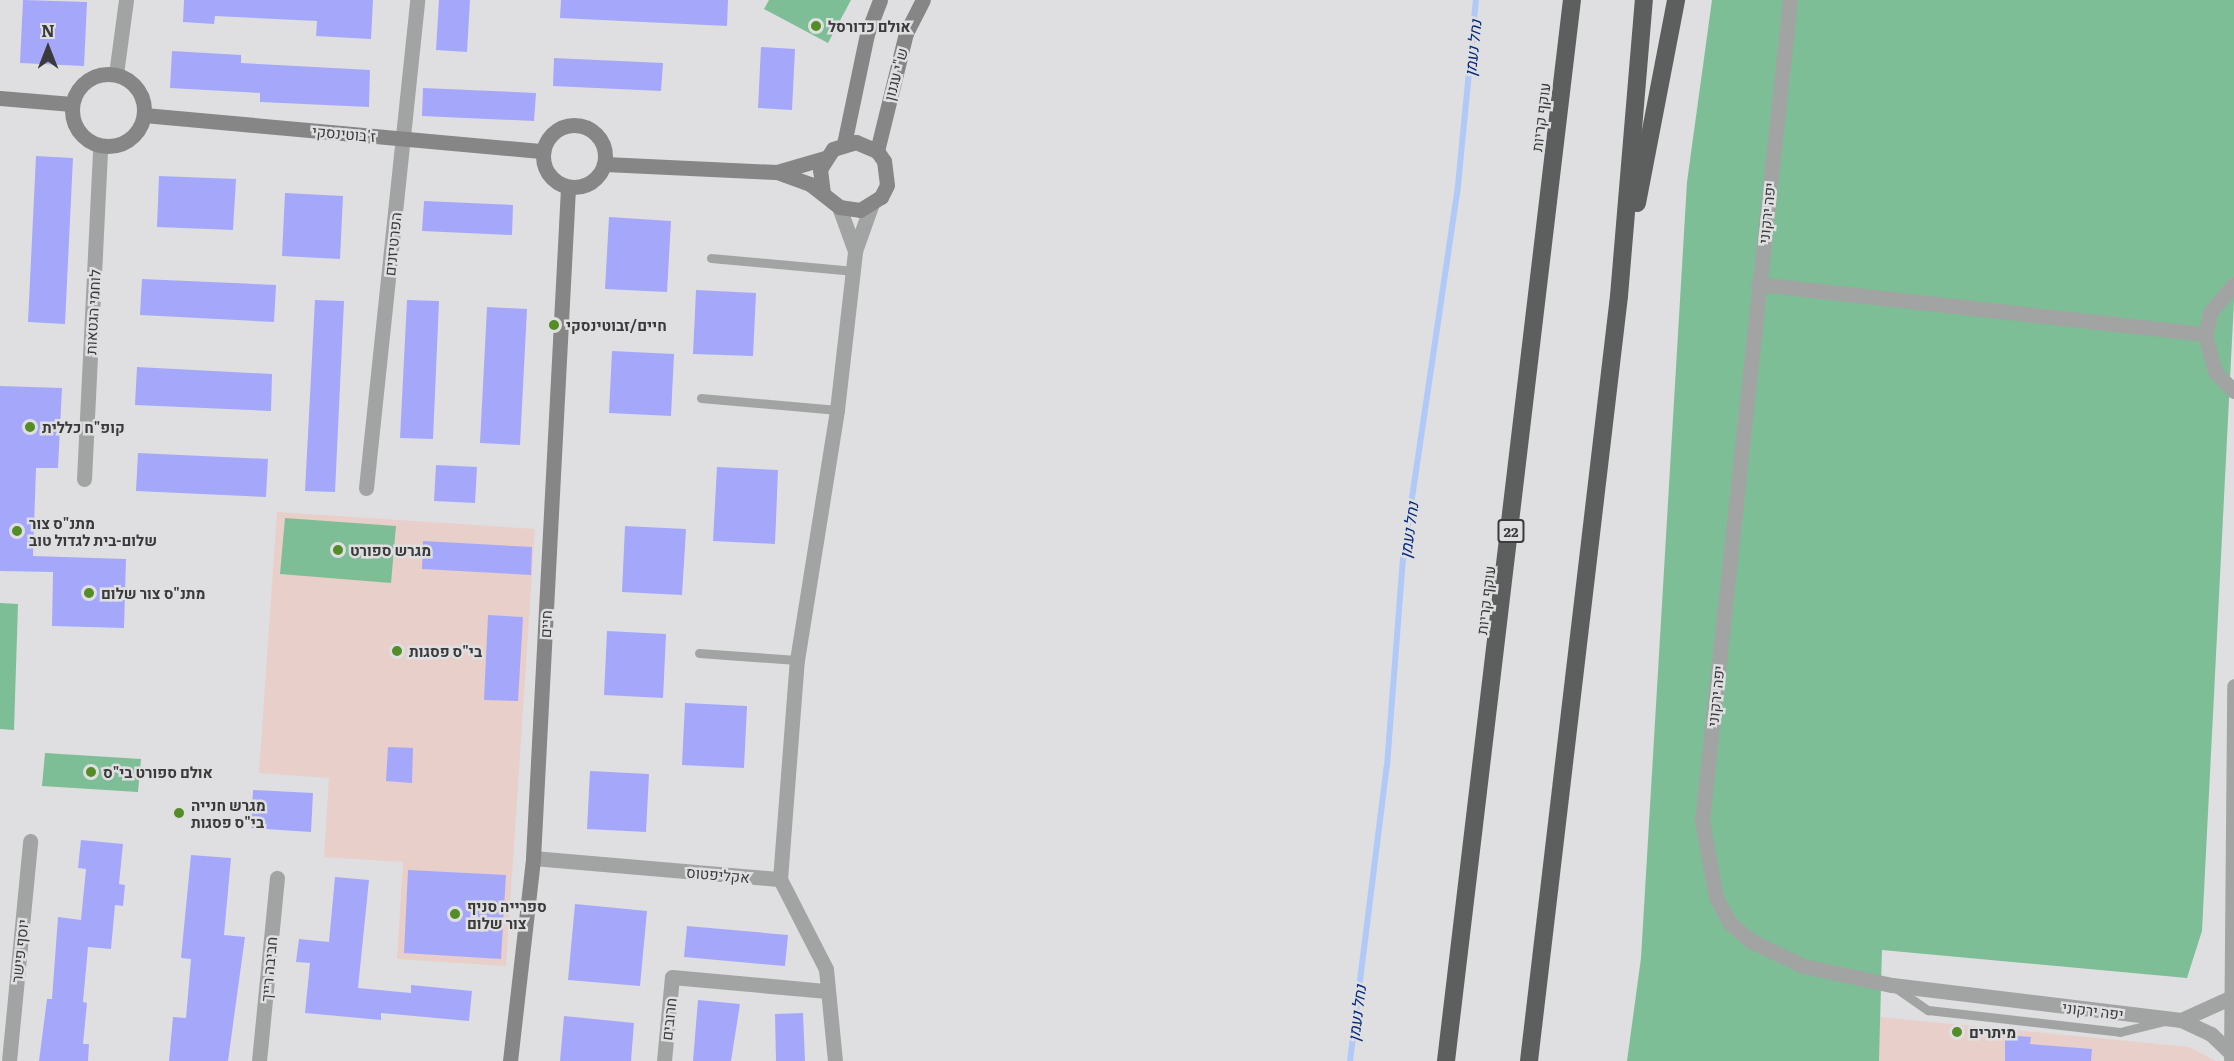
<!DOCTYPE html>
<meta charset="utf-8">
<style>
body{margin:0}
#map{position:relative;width:2234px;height:1061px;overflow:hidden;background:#dfdfe1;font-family:Literata,Heebo,serif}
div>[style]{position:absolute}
.education>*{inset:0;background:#e8cfc9}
.green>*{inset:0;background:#7ebe96}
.stream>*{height:6px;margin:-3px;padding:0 3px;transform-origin:3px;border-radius:3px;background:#b0c9f7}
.building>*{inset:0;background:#a5a8fa}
.lane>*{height:9px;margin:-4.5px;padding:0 4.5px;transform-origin:4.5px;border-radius:4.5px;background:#a2a3a3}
.street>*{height:15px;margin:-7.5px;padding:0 7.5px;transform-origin:7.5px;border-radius:7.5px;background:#a2a3a3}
.secondary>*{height:15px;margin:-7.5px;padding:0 7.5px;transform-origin:7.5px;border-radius:7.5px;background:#858685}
.secondary>.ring{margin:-7.5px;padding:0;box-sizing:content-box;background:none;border:15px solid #858685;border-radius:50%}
.highway>*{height:18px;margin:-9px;padding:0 9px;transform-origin:9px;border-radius:9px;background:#5d5f5e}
.dots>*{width:16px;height:16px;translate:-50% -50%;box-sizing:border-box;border:3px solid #dfdfe1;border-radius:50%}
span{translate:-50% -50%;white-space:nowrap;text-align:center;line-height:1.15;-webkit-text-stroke:5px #dfdfe1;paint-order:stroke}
.shield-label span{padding:2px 4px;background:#dfdfe1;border:2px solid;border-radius:4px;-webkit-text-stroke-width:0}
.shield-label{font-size:14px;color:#3a3a3b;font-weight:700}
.poi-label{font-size:15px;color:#3a3a3b;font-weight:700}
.left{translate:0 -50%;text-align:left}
.street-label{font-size:15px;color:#3a3a3b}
.water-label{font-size:16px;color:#00287b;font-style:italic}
.north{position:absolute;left:18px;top:18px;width:60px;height:60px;-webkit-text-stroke:4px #dfdfe1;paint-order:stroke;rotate:0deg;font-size:16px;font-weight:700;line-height:24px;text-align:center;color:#3a3a3b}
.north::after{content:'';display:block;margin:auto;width:21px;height:27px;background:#3a3a3b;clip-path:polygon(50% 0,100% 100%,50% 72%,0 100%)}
</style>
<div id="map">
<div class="education">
<i style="clip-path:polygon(277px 512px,535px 529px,506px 966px,397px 959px,403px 862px,324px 857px,329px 778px,259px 773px)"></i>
<i style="clip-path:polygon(1880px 1017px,2189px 1047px,2216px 1061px,1879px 1061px)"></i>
</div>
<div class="green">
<i style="clip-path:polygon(769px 0,851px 0,828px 43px,764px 9px)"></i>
<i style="clip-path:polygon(1712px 0,2234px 0,2234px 301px,2202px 931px,2187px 978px,1882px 950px,1879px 1061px,1627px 1061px,1641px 958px,1687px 182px)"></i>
<i style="clip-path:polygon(285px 518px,396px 526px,391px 583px,280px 574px)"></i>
<i style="clip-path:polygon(0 603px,18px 604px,14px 730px,0 729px)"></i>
<i style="clip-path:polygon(45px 753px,141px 759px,138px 792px,42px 786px)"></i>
</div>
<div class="stream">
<i style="left:1350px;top:1061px;width:297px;rotate:-82.9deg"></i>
<i style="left:1387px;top:766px;width:208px;rotate:-85.6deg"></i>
<i style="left:1403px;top:559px;width:377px;rotate:-81.6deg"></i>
<i style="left:1458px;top:186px;width:187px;rotate:-84.5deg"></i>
</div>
<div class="building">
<i style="clip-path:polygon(23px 0,87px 2px,84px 66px,20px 63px)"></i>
<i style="clip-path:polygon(184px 0,373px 0,371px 39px,316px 36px,317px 21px,215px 16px,214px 24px,183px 22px)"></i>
<i style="clip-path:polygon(439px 0,470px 0,467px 52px,436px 50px)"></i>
<i style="clip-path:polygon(561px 0,728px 0,727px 26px,560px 18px)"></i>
<i style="clip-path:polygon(761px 47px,795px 49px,792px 110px,758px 108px)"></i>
<i style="clip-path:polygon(172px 51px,241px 55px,241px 63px,370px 70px,369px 107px,260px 102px,260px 93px,170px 88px)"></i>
<i style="clip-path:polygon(554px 58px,663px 63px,661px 91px,553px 86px)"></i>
<i style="clip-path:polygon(423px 88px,536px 93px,534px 121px,422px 116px)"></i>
<i style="clip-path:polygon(36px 156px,73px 158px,65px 324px,28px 322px)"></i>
<i style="clip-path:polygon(159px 176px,236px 179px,233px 230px,157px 227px)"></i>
<i style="clip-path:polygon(285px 193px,343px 196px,340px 259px,282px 256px)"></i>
<i style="clip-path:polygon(424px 201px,513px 205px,512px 235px,422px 231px)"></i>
<i style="clip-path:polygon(609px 217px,671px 221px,667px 292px,605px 289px)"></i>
<i style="clip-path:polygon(142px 279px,276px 285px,274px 322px,140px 315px)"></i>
<i style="clip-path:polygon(696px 290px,756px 293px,753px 356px,693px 354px)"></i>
<i style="clip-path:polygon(315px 300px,344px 301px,335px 492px,305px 491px)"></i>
<i style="clip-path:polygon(407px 300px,439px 301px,433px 439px,400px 438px)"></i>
<i style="clip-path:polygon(487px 307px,527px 309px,520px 445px,480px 443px)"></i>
<i style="clip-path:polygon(612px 351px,674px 354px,671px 416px,609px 413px)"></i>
<i style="clip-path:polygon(137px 367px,272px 374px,271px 411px,135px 405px)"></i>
<i style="clip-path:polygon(0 386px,62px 388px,58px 468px,36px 468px,33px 556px,126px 559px,124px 628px,52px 626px,53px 572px,0 571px)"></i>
<i style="clip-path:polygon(138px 453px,268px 459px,266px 497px,136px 491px)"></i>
<i style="clip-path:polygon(436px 465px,477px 467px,475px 503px,434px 501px)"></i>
<i style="clip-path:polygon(717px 467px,778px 470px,775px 544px,713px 541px)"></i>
<i style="clip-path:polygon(625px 526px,686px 529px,682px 595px,622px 592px)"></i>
<i style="clip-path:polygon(423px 541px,532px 547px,531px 575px,422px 569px)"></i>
<i style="clip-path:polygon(488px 615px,523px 617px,518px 701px,484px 700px)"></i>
<i style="clip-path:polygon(607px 631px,666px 634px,663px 698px,604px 695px)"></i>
<i style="clip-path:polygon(685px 703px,747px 706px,744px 768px,682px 765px)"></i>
<i style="clip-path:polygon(388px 747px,413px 748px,412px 783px,386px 781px)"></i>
<i style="clip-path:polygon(590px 771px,649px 774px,646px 832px,587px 829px)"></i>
<i style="clip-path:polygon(253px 790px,313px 793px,311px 832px,251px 828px)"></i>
<i style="clip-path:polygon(81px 840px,123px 844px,119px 884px,125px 885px,123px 906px,115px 905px,111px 949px,88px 947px,83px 1002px,87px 1003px,83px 1044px,89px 1044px,88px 1061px,39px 1061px,47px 999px,52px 999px,58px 917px,81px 920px,86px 869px,78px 868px)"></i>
<i style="clip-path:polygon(191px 855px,231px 858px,224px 935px,245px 937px,228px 1061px,169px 1061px,173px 1017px,186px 1018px,191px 959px,181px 958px)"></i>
<i style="clip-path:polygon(408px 870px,506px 875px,501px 959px,404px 953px)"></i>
<i style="clip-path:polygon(335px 877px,369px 880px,358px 988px,411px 993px,411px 985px,472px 991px,469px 1021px,381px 1013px,381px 1020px,305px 1013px,310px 963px,296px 962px,299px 939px,329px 942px)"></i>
<i style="clip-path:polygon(575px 904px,647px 911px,640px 986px,568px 980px)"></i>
<i style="clip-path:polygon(687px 926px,788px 935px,785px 966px,684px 957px)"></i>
<i style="clip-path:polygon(698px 1000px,740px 1004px,731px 1061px,693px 1061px)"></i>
<i style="clip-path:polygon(803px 1013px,805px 1061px,776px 1061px,775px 1014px)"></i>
<i style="clip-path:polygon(564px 1016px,634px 1023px,631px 1061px,560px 1061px)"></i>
<i style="clip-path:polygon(2005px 1035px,2031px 1037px,2030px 1044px,2092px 1049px,2091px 1061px,2005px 1061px)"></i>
</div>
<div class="lane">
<i style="left:711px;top:258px;width:144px;rotate:5.2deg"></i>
<i style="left:701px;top:398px;width:137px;rotate:5deg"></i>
<i style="left:699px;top:653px;width:98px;rotate:4.1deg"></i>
<i style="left:1896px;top:988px;width:39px;rotate:35deg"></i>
<i style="left:1928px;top:1010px;width:193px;rotate:6.5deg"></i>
<i style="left:2120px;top:1032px;width:45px;rotate:-14deg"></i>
</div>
<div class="street">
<i style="left:1790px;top:0;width:826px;rotate:96.12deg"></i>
<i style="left:1702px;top:821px;width:77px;rotate:79.6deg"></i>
<i style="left:1716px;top:897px;width:30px;rotate:62deg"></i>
<i style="left:1730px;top:923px;width:28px;rotate:41deg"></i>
<i style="left:1751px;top:941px;width:58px;rotate:25.7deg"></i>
<i style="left:1803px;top:966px;width:91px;rotate:12.1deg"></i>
<i style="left:1892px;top:985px;width:291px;rotate:6.9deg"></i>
<i style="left:2181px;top:1020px;width:33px;rotate:25deg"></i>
<i style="left:2211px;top:1034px;width:28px;rotate:44deg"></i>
<i style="left:116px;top:74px;width:75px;rotate:-82.3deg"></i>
<i style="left:839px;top:207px;width:47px;rotate:70deg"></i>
<i style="left:1758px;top:284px;width:450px;rotate:6.4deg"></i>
<i style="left:2234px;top:284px;width:38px;rotate:130deg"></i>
<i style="left:2210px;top:313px;width:24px;rotate:102deg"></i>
<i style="left:2205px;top:336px;width:37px;rotate:74deg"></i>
<i style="left:2215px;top:372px;width:27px;rotate:45deg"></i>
<i style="left:84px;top:479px;width:333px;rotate:-87.2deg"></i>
<i style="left:366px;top:488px;width:491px;rotate:-84deg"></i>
<i style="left:533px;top:858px;width:248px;rotate:4.9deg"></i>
<i style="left:2181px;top:1020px;width:58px;rotate:-24.4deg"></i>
<i style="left:2231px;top:1058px;width:372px;rotate:-89.5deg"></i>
<i style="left:9px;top:1061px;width:221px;rotate:-84.5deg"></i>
<i style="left:259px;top:1061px;width:184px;rotate:-84.4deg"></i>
<i style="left:664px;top:1061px;width:84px;rotate:-84.6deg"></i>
<i style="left:672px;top:977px;width:156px;rotate:5.2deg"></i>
<i style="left:835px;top:1061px;width:92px;rotate:-95.6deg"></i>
<i style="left:826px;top:969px;width:101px;rotate:-117.1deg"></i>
<i style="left:780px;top:879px;width:220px;rotate:-85.6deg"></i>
<i style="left:797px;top:660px;width:253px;rotate:-80.9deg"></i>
<i style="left:837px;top:410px;width:160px;rotate:-83.5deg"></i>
<i style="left:855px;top:251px;width:48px;rotate:-70.4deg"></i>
</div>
<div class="secondary">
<i class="ring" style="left:72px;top:74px;width:57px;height:57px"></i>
<i style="left:0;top:98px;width:72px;rotate:4.8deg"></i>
<i style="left:144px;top:115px;width:401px;rotate:5.2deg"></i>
<i class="ring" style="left:543px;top:125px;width:47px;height:47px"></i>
<i style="left:844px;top:144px;width:112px;rotate:-78.2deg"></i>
<i style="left:867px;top:34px;width:36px;rotate:-69deg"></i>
<i style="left:877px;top:151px;width:122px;rotate:-76.2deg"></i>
<i style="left:906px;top:33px;width:37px;rotate:-63deg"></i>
<i style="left:605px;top:164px;width:172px;rotate:2.7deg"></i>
<i style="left:777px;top:172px;width:50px;rotate:-16.3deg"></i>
<i style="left:777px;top:172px;width:35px;rotate:20deg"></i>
<i style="left:810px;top:184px;width:37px;rotate:38deg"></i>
<i style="left:839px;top:207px;width:21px;rotate:8deg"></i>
<i style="left:860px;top:210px;width:25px;rotate:-32deg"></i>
<i style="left:881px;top:197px;width:13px;rotate:-63deg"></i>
<i style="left:887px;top:185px;width:24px;rotate:-97deg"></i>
<i style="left:884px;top:161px;width:12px;rotate:-125deg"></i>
<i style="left:877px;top:151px;width:23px;rotate:-157deg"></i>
<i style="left:856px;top:142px;width:24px;rotate:163deg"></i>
<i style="left:833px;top:149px;width:24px;rotate:123deg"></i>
<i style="left:820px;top:169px;width:23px;rotate:83deg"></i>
<i style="left:510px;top:1061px;width:204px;rotate:-83.5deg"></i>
<i style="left:533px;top:858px;width:672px;rotate:-87.01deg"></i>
</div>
<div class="highway">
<i style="left:1637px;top:203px;width:207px;rotate:-79.1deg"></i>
<i style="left:1446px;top:1061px;width:1068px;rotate:-83.23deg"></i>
<i style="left:1529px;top:1061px;width:770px;rotate:-83.29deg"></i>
<i style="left:1619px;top:296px;width:297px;rotate:-85.2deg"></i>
</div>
<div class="dots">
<i style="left:816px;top:26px;background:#548c27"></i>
<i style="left:554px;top:325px;background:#548c27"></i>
<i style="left:30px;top:427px;background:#548c27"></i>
<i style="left:17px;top:531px;background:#548c27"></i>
<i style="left:338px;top:550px;background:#548c27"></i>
<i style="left:89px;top:593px;background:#548c27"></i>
<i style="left:397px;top:651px;background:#548c27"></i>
<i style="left:91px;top:772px;background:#548c27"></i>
<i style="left:179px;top:813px;background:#548c27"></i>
<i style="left:455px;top:914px;background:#548c27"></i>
<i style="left:1957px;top:1032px;background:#548c27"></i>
</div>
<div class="shield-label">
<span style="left:1511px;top:531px">22</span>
</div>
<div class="poi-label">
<span class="left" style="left:828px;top:26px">אולם כדורסל</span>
<span class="left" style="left:566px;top:325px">חיים/זבוטינסקי</span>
<span class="left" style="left:42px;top:427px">קופ"ח כללית</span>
<span class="left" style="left:29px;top:531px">מתנ"ס צור<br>שלום-בית לגדול טוב</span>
<span class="left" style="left:350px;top:550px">מגרש ספורט</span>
<span class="left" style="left:101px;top:593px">מתנ"ס צור שלום</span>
<span class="left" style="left:409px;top:651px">בי"ס פסגות</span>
<span class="left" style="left:103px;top:772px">אולם ספורט בי"ס</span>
<span class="left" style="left:191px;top:813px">מגרש חנייה<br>בי"ס פסגות</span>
<span class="left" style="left:467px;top:914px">ספרייה סניף<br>צור שלום</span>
<span class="left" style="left:1969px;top:1032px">מיתרים</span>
</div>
<div class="street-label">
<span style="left:895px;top:74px;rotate:-75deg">ש"י עגנון</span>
<span style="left:1540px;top:117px;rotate:-83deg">עוקף קריות</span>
<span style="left:344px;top:133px;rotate:5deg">ז'בוטינסקי</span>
<span style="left:1766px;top:213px;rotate:-84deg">יפה ירקוני</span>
<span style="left:392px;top:244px;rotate:-84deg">הפרטיזנים</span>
<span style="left:92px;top:312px;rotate:-87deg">לוחמי הגטאות</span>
<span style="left:1485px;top:600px;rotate:-83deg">עוקף קריות</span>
<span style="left:545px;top:624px;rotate:-87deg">חיים</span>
<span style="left:1715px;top:696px;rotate:-84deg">יפה ירקוני</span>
<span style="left:718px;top:874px;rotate:5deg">אקליפטוס</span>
<span style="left:19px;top:951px;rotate:-84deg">יוסף פישר</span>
<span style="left:268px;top:969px;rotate:-85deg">חביבה רייך</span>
<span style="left:2093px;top:1010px;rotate:7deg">יפה ירקוני</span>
<span style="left:668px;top:1019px;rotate:-84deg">חרובים</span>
</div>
<div class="water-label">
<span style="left:1472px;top:48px;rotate:-84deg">נחל נעמן</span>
<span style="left:1408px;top:530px;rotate:-82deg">נחל נעמן</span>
<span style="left:1356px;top:1013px;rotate:-83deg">נחל נעמן</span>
</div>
<div class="north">N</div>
</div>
